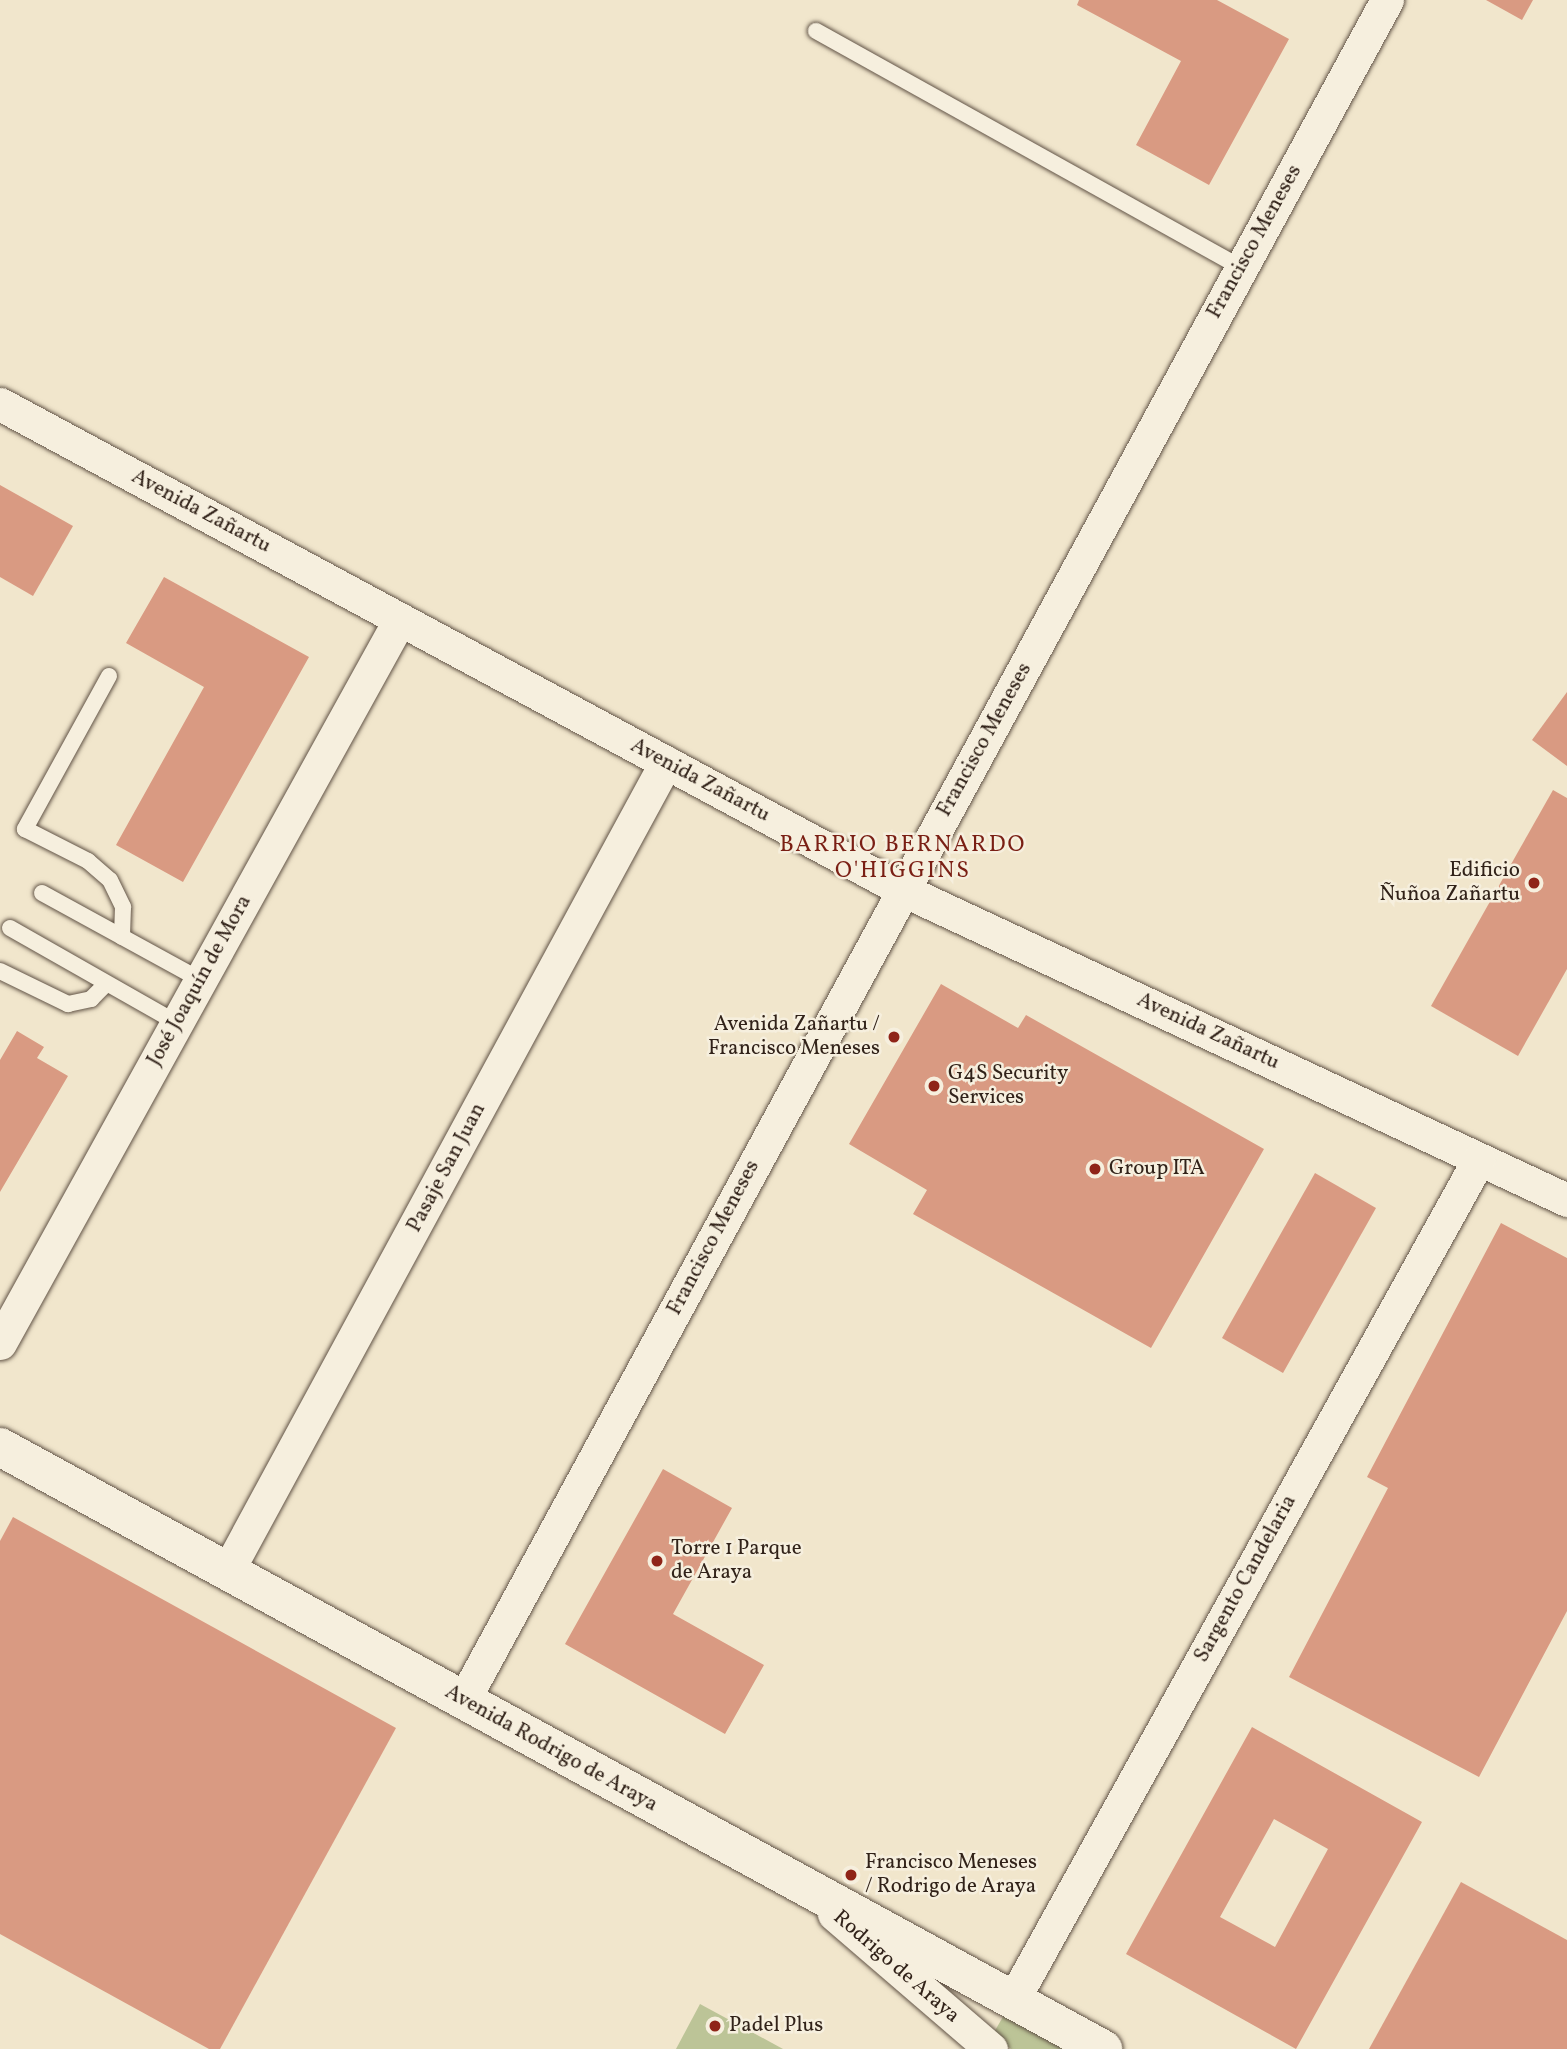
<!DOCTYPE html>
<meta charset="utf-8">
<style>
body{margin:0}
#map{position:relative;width:1567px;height:2049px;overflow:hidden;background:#f1e6cc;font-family:Vollkorn,serif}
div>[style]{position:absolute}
.green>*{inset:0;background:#bcc497}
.building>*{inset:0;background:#d99a82}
.roads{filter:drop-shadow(0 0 2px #615346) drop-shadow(0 0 2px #615346)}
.service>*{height:16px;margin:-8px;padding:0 8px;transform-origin:8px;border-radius:8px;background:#f6efde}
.minor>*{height:33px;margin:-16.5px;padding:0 16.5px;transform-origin:16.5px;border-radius:16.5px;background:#f6efde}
.secondary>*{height:38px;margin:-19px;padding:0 19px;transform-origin:19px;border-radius:19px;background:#f6efde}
.dots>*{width:19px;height:19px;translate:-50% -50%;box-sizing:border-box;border:4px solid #f6efde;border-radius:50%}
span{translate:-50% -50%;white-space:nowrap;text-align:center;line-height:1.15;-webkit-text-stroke:5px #f6efde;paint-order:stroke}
.street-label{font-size:21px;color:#312219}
.poi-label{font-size:21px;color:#312219}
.right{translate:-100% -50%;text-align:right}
.left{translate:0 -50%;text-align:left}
.neighbourhood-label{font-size:23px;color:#7a1f14;letter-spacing:2px}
</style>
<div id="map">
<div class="green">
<i style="clip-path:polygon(700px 2004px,783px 2049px,676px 2049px)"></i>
<i style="clip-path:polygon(1004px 2015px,1066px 2049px,1011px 2049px,993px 2034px)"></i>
</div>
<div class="building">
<i style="clip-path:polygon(1079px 0,1217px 0,1289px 39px,1209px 185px,1136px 145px,1181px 61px,1077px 5px)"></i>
<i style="clip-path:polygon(1486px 0,1533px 0,1522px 20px)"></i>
<i style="clip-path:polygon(0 485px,73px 526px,33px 596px,0 577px)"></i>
<i style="clip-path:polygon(164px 577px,309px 657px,183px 882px,116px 845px,204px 687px,126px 643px)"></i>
<i style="clip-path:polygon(1567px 692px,1567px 766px,1532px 740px)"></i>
<i style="clip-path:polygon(1553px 790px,1567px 798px,1567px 969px,1518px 1056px,1431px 1006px)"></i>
<i style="clip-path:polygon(941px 984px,1018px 1028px,1026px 1015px,1264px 1149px,1151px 1348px,913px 1214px,927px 1190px,849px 1144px)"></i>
<i style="clip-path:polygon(17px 1031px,44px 1047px,37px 1058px,68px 1076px,0 1192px,0 1060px)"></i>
<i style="clip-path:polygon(1315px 1173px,1376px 1208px,1283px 1373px,1222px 1338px)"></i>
<i style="clip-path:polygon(1501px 1223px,1567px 1258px,1567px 1611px,1479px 1777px,1289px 1677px,1388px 1488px,1367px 1477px)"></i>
<i style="clip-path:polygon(663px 1469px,732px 1508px,673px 1614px,764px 1665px,725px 1734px,565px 1644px)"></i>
<i style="clip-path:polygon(13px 1517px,396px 1728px,220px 2049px,209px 2049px,0 1934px,0 1541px)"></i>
<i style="clip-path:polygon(evenodd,1252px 1727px,1422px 1822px,1296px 2049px,1126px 1954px,1252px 1727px,1274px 1819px,1328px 1849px,1275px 1947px,1220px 1917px,1274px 1819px)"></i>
<i style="clip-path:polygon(1461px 1882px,1567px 1940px,1567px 2049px,1369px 2049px)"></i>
</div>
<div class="roads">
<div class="service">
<i style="left:816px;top:31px;width:487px;rotate:29.1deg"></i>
<i style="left:109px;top:676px;width:175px;rotate:118.8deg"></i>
<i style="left:25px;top:829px;width:71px;rotate:26.9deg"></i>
<i style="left:88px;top:861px;width:29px;rotate:41deg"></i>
<i style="left:110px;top:880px;width:30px;rotate:64deg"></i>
<i style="left:123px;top:907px;width:30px;rotate:92deg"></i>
<i style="left:42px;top:893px;width:181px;rotate:28.7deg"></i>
<i style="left:10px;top:928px;width:192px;rotate:29.6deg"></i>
<i style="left:0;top:971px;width:76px;rotate:25.9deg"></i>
<i style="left:68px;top:1004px;width:24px;rotate:-12deg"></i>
<i style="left:91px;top:999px;width:21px;rotate:-45deg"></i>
</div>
<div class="minor">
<i style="left:0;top:404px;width:1025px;rotate:28.29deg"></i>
<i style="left:903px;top:890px;width:733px;rotate:25.03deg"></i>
<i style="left:0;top:1343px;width:827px;rotate:-61.08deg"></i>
<i style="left:227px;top:1572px;width:921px;rotate:-61.54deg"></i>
<i style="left:463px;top:1701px;width:1936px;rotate:-61.49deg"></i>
<i style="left:834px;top:1914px;width:207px;rotate:40.7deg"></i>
<i style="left:1013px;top:2000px;width:961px;rotate:-61.01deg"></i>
</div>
<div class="secondary">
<i style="left:0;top:1447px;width:1257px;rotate:28.63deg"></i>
</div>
</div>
<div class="dots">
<i style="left:1534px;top:883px;background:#8f2418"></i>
<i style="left:894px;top:1037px;background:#8f2418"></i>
<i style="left:934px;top:1086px;background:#8f2418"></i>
<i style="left:1095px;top:1169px;background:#8f2418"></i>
<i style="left:657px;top:1561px;background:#8f2418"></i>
<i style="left:851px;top:1875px;background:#8f2418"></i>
<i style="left:715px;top:2026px;background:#8f2418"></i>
</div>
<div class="street-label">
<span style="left:1255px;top:242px;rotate:-61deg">Francisco Meneses</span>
<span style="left:201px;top:512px;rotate:28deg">Avenida Zañartu</span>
<span style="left:985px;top:740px;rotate:-61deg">Francisco Meneses</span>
<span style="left:700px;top:781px;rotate:28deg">Avenida Zañartu</span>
<span style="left:200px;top:981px;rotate:-61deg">José Joaquín de Mora</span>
<span style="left:1208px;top:1032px;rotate:25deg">Avenida Zañartu</span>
<span style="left:447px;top:1168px;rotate:-62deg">Pasaje San Juan</span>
<span style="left:714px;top:1238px;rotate:-62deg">Francisco Meneses</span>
<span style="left:1246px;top:1579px;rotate:-61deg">Sargento Candelaria</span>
<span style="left:551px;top:1749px;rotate:29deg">Avenida Rodrigo de Araya</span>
<span style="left:896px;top:1967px;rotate:41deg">Rodrigo de Araya</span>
</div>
<div class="poi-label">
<span class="right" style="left:1520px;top:883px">Edificio<br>Ñuñoa Zañartu</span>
<span class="right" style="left:880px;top:1037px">Avenida Zañartu /<br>Francisco Meneses</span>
<span class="left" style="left:948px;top:1086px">G4S Security<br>Services</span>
<span class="left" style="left:1109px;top:1169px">Group ITA</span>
<span class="left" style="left:671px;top:1561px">Torre 1 Parque<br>de Araya</span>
<span class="left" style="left:865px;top:1875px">Francisco Meneses<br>/ Rodrigo de Araya</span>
<span class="left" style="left:729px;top:2026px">Padel Plus</span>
</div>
<div class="neighbourhood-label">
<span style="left:903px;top:858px">BARRIO BERNARDO<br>O'HIGGINS</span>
</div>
</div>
